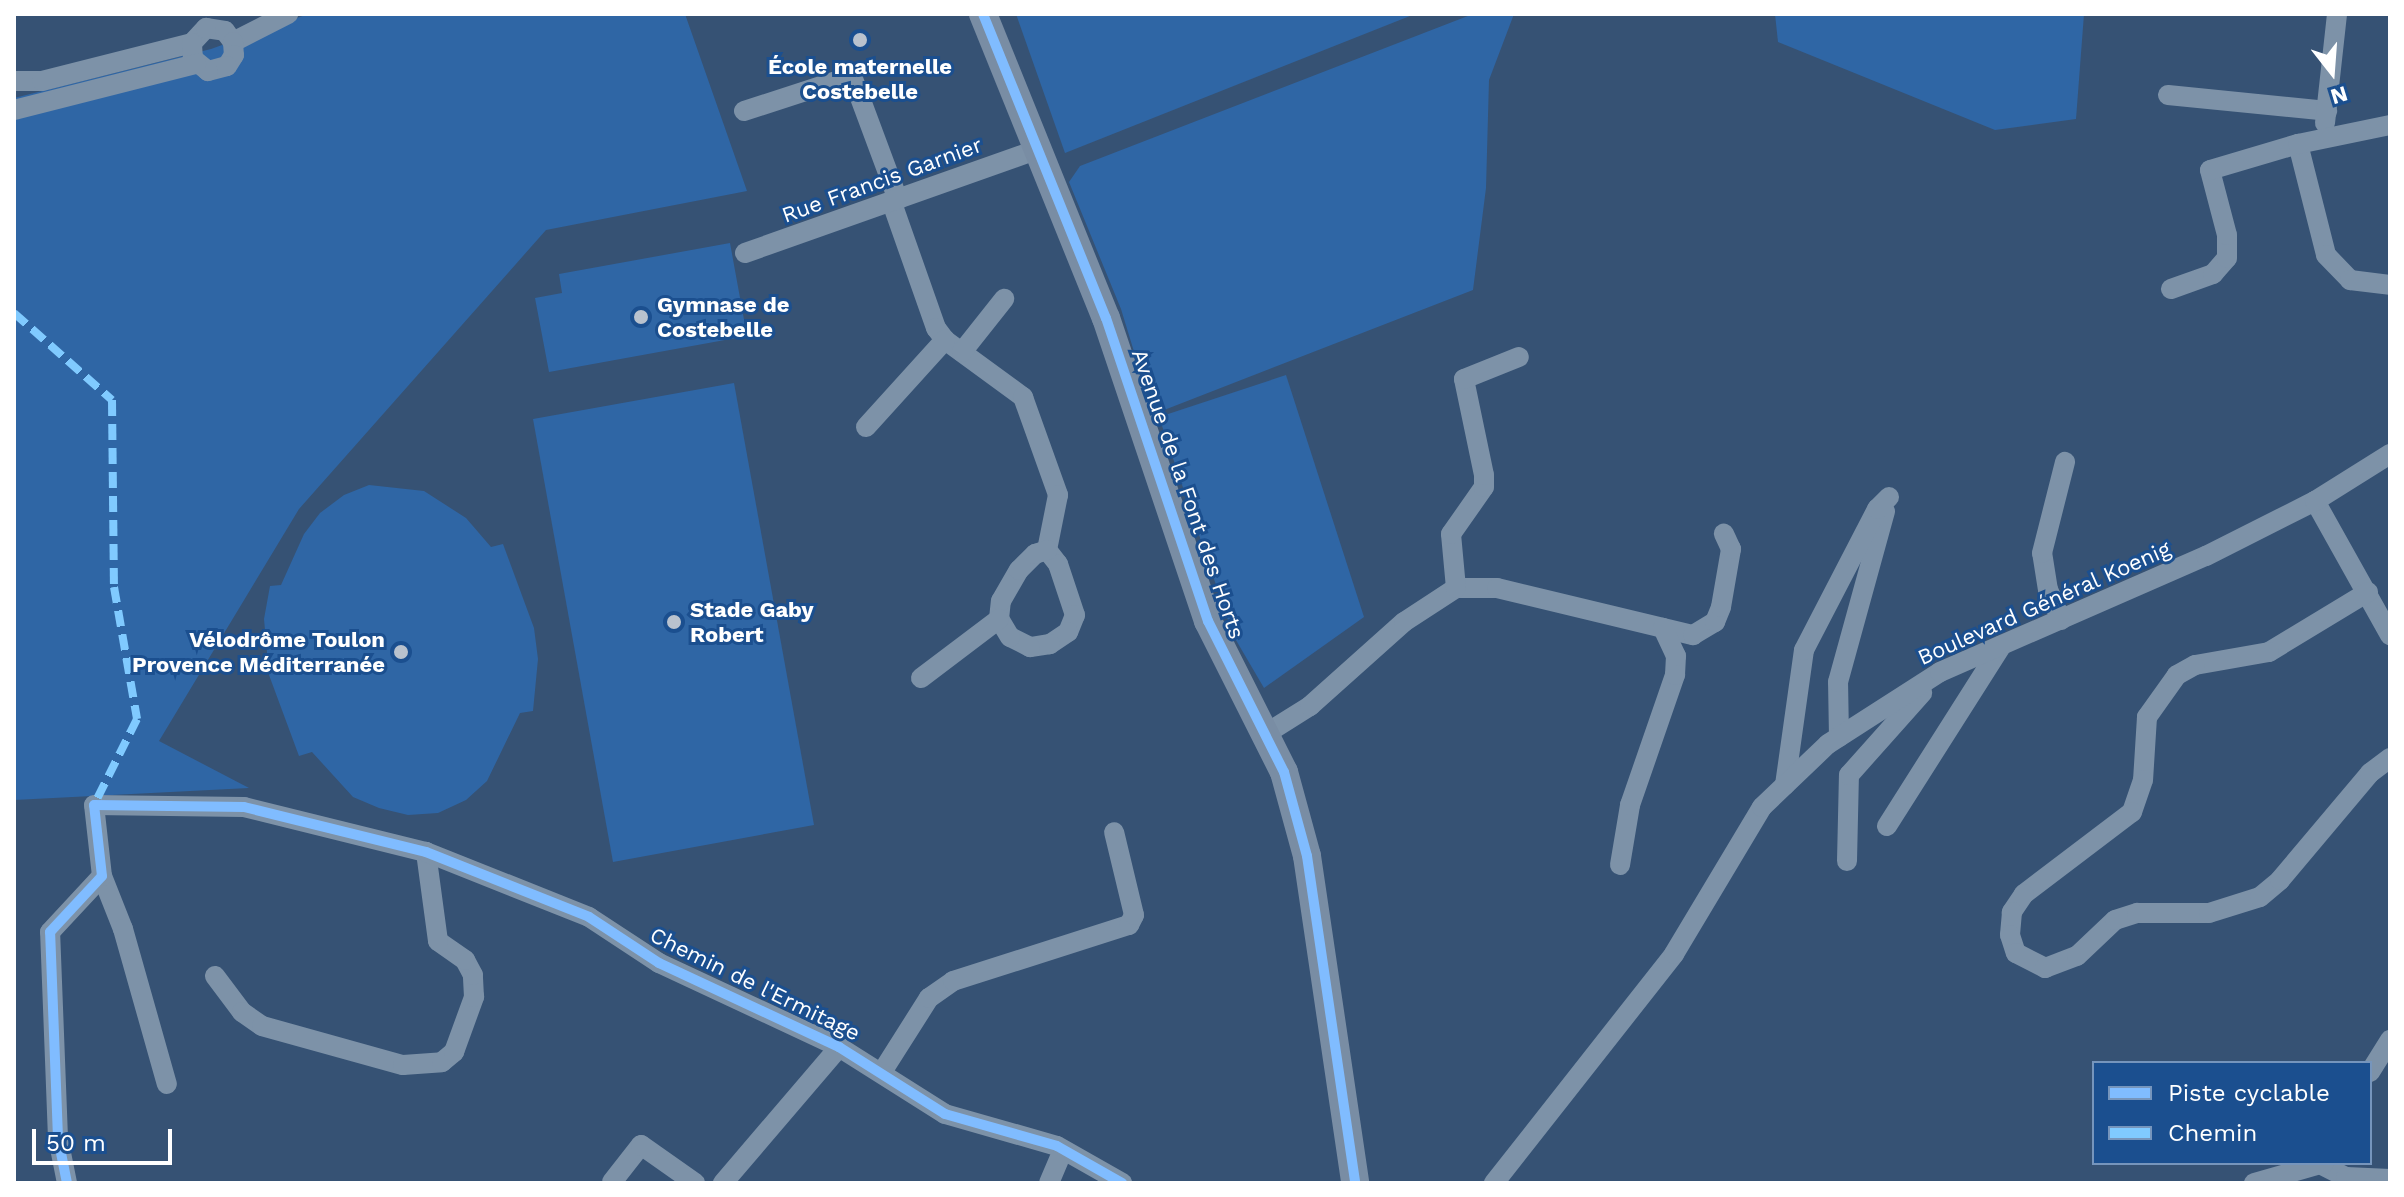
<!DOCTYPE html>
<meta charset="utf-8">
<style>
body{margin:0}
#map{position:relative;width:2404px;height:1197px;overflow:hidden;background:#365274;font-family:"Work Sans",sans-serif}
div>[style]{position:absolute}
.green>*{inset:0;background:#2f66a5}
.minor>*{height:20px;margin:-10px;padding:0 10px;transform-origin:10px;border-radius:10px;background:#7d92a8}
.secondary>*{height:28px;margin:-14px;padding:0 14px;transform-origin:14px;border-radius:14px;background:#798da4}
.quiet>*{height:8px;margin-top:-4px;transform-origin:0;background:repeating-linear-gradient(90deg,#80caff 0 16px,transparent 0 24px)}
.cycleway>*{height:10px;margin:-5px;padding:0 5px;transform-origin:5px;border-radius:5px;background:#80bcff}
.dots>*{width:22px;height:22px;translate:-50% -50%;box-sizing:border-box;border:4px solid #1b4f8f;border-radius:50%}
span{translate:-50% -50%;white-space:nowrap;text-align:center;line-height:1.15;-webkit-text-stroke:6px #1b4f8f;paint-order:stroke}
.poi-label{font-size:22px;color:#fff;font-weight:700}
.left{translate:0 -50%;text-align:left}
.right{translate:-100% -50%;text-align:right}
.street-label{font-size:22px;color:#fff}
.frame{position:absolute;inset:0;border:16px solid #fff;pointer-events:none}
.legend{position:absolute;left:2092px;top:1061px;width:280px;height:104px;box-sizing:border-box;background:#1b4f8f;border:2px solid #7695bc;margin:0;padding:10px 14px;list-style:none;font-size:24px;color:#fff}
.legend li{display:flex;align-items:center;gap:16px;height:40px}
.legend b{width:40px;border:2px solid #7695bc}
.north{position:absolute;left:2292px;top:32px;width:80px;height:80px;-webkit-text-stroke:6px #1b4f8f;paint-order:stroke;rotate:163deg;font-size:22px;font-weight:700;line-height:32px;text-align:center;color:#fff}
.north::after{content:'';display:block;margin:auto;width:28px;height:36px;background:#fff;clip-path:polygon(50% 0,100% 100%,50% 72%,0 100%)}
.scale{position:absolute;left:32px;top:1129px;width:140px;height:36px;box-sizing:border-box;border:4px solid #fff;border-top:0;padding-left:10px;font-size:24px;line-height:28px;white-space:nowrap;color:#fff;-webkit-text-stroke:6px #1b4f8f;paint-order:stroke}
</style>
<div id="map">
<div class="green">
<i style="clip-path:polygon(308px 14px,685px 14px,747px 191px,546px 230px,299px 509px,159px 741px,249px 788px,14px 800px,14px 98px,211px 49px)"></i>
<i style="clip-path:polygon(1016px 14px,1415px 14px,1065px 153px)"></i>
<i style="clip-path:polygon(1473px 14px,1514px 14px,1489px 80px,1486px 188px,1473px 290px,1159px 412px,1150px 404px,1121px 309px,1069px 182px,1080px 166px)"></i>
<i style="clip-path:polygon(1775px 14px,2084px 14px,2076px 119px,1995px 130px,1778px 42px)"></i>
<i style="clip-path:polygon(730px 243px,747px 336px,549px 372px,535px 298px,562px 293px,559px 274px)"></i>
<i style="clip-path:polygon(1286px 375px,1364px 617px,1264px 688px,1233px 635px,1159px 417px)"></i>
<i style="clip-path:polygon(734px 383px,814px 825px,613px 862px,533px 419px)"></i>
<i style="clip-path:polygon(369px 485px,424px 491px,466px 518px,491px 547px,503px 544px,534px 628px,538px 659px,533px 711px,520px 713px,487px 781px,466px 800px,438px 813px,408px 815px,379px 808px,353px 797px,312px 752px,299px 756px,269px 675px,264px 619px,270px 586px,281px 585px,304px 534px,320px 513px,344px 495px)"></i>
</div>
<div class="minor">
<i style="left:233px;top:42px;width:62px;rotate:-27deg"></i>
<i style="left:14px;top:81px;width:28px"></i>
<i style="left:42px;top:81px;width:155px;rotate:-14.2deg"></i>
<i style="left:192px;top:43px;width:21px;rotate:-47deg"></i>
<i style="left:206px;top:28px;width:19px;rotate:9deg"></i>
<i style="left:225px;top:31px;width:14px;rotate:54deg"></i>
<i style="left:233px;top:42px;width:13px;rotate:86deg"></i>
<i style="left:234px;top:55px;width:13px;rotate:122deg"></i>
<i style="left:227px;top:66px;width:20px;rotate:165deg"></i>
<i style="left:208px;top:71px;width:19px;rotate:-141deg"></i>
<i style="left:193px;top:59px;width:16px;rotate:-94deg"></i>
<i style="left:2168px;top:95px;width:160px;rotate:5.7deg"></i>
<i style="left:14px;top:110px;width:188px;rotate:-14.2deg"></i>
<i style="left:744px;top:111px;width:114px;rotate:-18deg"></i>
<i style="left:852px;top:76px;width:132px;rotate:69.6deg"></i>
<i style="left:2325px;top:123px;width:110px;rotate:-83.7deg"></i>
<i style="left:2298px;top:144px;width:114px;rotate:75.8deg"></i>
<i style="left:2326px;top:255px;width:35px;rotate:46deg"></i>
<i style="left:2350px;top:280px;width:40px;rotate:7.1deg"></i>
<i style="left:892px;top:203px;width:133px;rotate:70.6deg"></i>
<i style="left:936px;top:328px;width:15px;rotate:53deg"></i>
<i style="left:945px;top:340px;width:97px;rotate:36.2deg"></i>
<i style="left:1023px;top:397px;width:104px;rotate:70.3deg"></i>
<i style="left:1058px;top:495px;width:56px;rotate:101.3deg"></i>
<i style="left:745px;top:253px;width:309px;rotate:-19.5deg"></i>
<i style="left:2171px;top:289px;width:45px;rotate:-19.7deg"></i>
<i style="left:2213px;top:274px;width:21px;rotate:-49deg"></i>
<i style="left:2227px;top:258px;width:23px;rotate:-90deg"></i>
<i style="left:2227px;top:235px;width:67px;rotate:-104.7deg"></i>
<i style="left:2210px;top:170px;width:92px;rotate:-16.5deg"></i>
<i style="left:2298px;top:144px;width:94px;rotate:-11.7deg"></i>
<i style="left:962px;top:352px;width:68px;rotate:-51.6deg"></i>
<i style="left:866px;top:427px;width:118px;rotate:-47.8deg"></i>
<i style="left:2315px;top:501px;width:154px;rotate:60.8deg"></i>
<i style="left:1047px;top:550px;width:18px;rotate:52deg"></i>
<i style="left:1058px;top:564px;width:54px;rotate:71.6deg"></i>
<i style="left:1075px;top:615px;width:18px;rotate:112deg"></i>
<i style="left:1068px;top:632px;width:22px;rotate:146deg"></i>
<i style="left:1050px;top:644px;width:20px;rotate:171deg"></i>
<i style="left:1030px;top:647px;width:22px;rotate:-153deg"></i>
<i style="left:1010px;top:637px;width:21px;rotate:-121deg"></i>
<i style="left:999px;top:619px;width:18px;rotate:-84deg"></i>
<i style="left:1001px;top:601px;width:36px;rotate:-60deg"></i>
<i style="left:1019px;top:570px;width:23px;rotate:-45deg"></i>
<i style="left:1035px;top:554px;width:13px;rotate:-18deg"></i>
<i style="left:1456px;top:588px;width:41px"></i>
<i style="left:1497px;top:588px;width:202px;rotate:13.5deg"></i>
<i style="left:1693px;top:635px;width:26px;rotate:-31deg"></i>
<i style="left:1715px;top:622px;width:16px;rotate:-68deg"></i>
<i style="left:1721px;top:607px;width:59px;rotate:-80.2deg"></i>
<i style="left:1731px;top:549px;width:17px;rotate:-115deg"></i>
<i style="left:2368px;top:592px;width:116px;rotate:148.8deg"></i>
<i style="left:2269px;top:652px;width:75px;rotate:170deg"></i>
<i style="left:2195px;top:665px;width:21px;rotate:151deg"></i>
<i style="left:2177px;top:675px;width:52px;rotate:125.5deg"></i>
<i style="left:2147px;top:717px;width:63px;rotate:93.6deg"></i>
<i style="left:2143px;top:780px;width:34px;rotate:109deg"></i>
<i style="left:2132px;top:812px;width:136px;rotate:142.8deg"></i>
<i style="left:2024px;top:894px;width:22px;rotate:124deg"></i>
<i style="left:2012px;top:912px;width:23px;rotate:95deg"></i>
<i style="left:2010px;top:935px;width:19px;rotate:72deg"></i>
<i style="left:2016px;top:953px;width:33px;rotate:27deg"></i>
<i style="left:2045px;top:968px;width:34px;rotate:-21deg"></i>
<i style="left:2077px;top:956px;width:52px;rotate:-43.5deg"></i>
<i style="left:2115px;top:920px;width:23px;rotate:-18deg"></i>
<i style="left:2137px;top:913px;width:72px"></i>
<i style="left:2209px;top:913px;width:53px;rotate:-17.4deg"></i>
<i style="left:2260px;top:897px;width:26px;rotate:-40deg"></i>
<i style="left:2280px;top:880px;width:140px;rotate:-49.9deg"></i>
<i style="left:2370px;top:773px;width:25px;rotate:-37deg"></i>
<i style="left:2061px;top:620px;width:33px;rotate:-113deg"></i>
<i style="left:2048px;top:590px;width:37px;rotate:-99deg"></i>
<i style="left:2042px;top:553px;width:94px;rotate:-75.8deg"></i>
<i style="left:921px;top:678px;width:98px;rotate:-37.1deg"></i>
<i style="left:1267px;top:733px;width:51px;rotate:-32.1deg"></i>
<i style="left:1310px;top:706px;width:126px;rotate:-41.8deg"></i>
<i style="left:1404px;top:622px;width:62px;rotate:-33.2deg"></i>
<i style="left:1456px;top:588px;width:54px;rotate:-95.3deg"></i>
<i style="left:1451px;top:534px;width:57px;rotate:-54.9deg"></i>
<i style="left:1484px;top:487px;width:12px;rotate:-90deg"></i>
<i style="left:1484px;top:475px;width:98px;rotate:-101.8deg"></i>
<i style="left:1464px;top:379px;width:59px;rotate:-21.8deg"></i>
<i style="left:1839px;top:737px;width:55px;rotate:-91deg"></i>
<i style="left:1838px;top:682px;width:177px;rotate:-74.6deg"></i>
<i style="left:1785px;top:785px;width:136px;rotate:-82deg"></i>
<i style="left:1804px;top:650px;width:159px;rotate:-62.6deg"></i>
<i style="left:1877px;top:509px;width:17px;rotate:-45deg"></i>
<i style="left:1887px;top:826px;width:214px;rotate:-57.6deg"></i>
<i style="left:1847px;top:861px;width:86px;rotate:-88.7deg"></i>
<i style="left:1849px;top:775px;width:110px;rotate:-48.3deg"></i>
<i style="left:1620px;top:865px;width:61px;rotate:-80.5deg"></i>
<i style="left:1630px;top:805px;width:138px;rotate:-70.9deg"></i>
<i style="left:1675px;top:675px;width:19px;rotate:-87deg"></i>
<i style="left:1676px;top:656px;width:31px;rotate:-115deg"></i>
<i style="left:102px;top:876px;width:57px;rotate:68.4deg"></i>
<i style="left:123px;top:929px;width:161px;rotate:74.2deg"></i>
<i style="left:215px;top:976px;width:45px;rotate:53.1deg"></i>
<i style="left:242px;top:1012px;width:24px;rotate:35deg"></i>
<i style="left:262px;top:1026px;width:146px;rotate:15.5deg"></i>
<i style="left:403px;top:1065px;width:39px;rotate:-4deg"></i>
<i style="left:442px;top:1062px;width:16px;rotate:-40deg"></i>
<i style="left:454px;top:1052px;width:59px;rotate:-70deg"></i>
<i style="left:474px;top:997px;width:22px;rotate:-93deg"></i>
<i style="left:473px;top:975px;width:17px;rotate:-118deg"></i>
<i style="left:465px;top:960px;width:33px;rotate:-145deg"></i>
<i style="left:438px;top:941px;width:90px;rotate:-97.7deg"></i>
<i style="left:882px;top:1072px;width:88px;rotate:-57.6deg"></i>
<i style="left:929px;top:998px;width:29px;rotate:-35deg"></i>
<i style="left:953px;top:981px;width:185px;rotate:-17.7deg"></i>
<i style="left:1129px;top:925px;width:11px;rotate:-63deg"></i>
<i style="left:1134px;top:915px;width:85px;rotate:-103.5deg"></i>
<i style="left:2370px;top:1072px;width:38px;rotate:-58deg"></i>
<i style="left:2322px;top:1165px;width:27px;rotate:27deg"></i>
<i style="left:2346px;top:1177px;width:44px;rotate:2.6deg"></i>
<i style="left:612px;top:1182px;width:47px;rotate:-51.9deg"></i>
<i style="left:641px;top:1145px;width:66px;rotate:35.1deg"></i>
<i style="left:67px;top:1183px;width:46px;rotate:-101.3deg"></i>
<i style="left:58px;top:1138px;width:206px;rotate:-92.2deg"></i>
<i style="left:50px;top:932px;width:76px;rotate:-47.1deg"></i>
<i style="left:102px;top:876px;width:71px;rotate:-96.4deg"></i>
<i style="left:94px;top:805px;width:150px;rotate:0.8deg"></i>
<i style="left:244px;top:807px;width:187px;rotate:13.9deg"></i>
<i style="left:426px;top:852px;width:175px;rotate:21.7deg"></i>
<i style="left:589px;top:917px;width:84px;rotate:33.3deg"></i>
<i style="left:659px;top:963px;width:199px;rotate:25deg"></i>
<i style="left:839px;top:1047px;width:125px;rotate:32.3deg"></i>
<i style="left:945px;top:1114px;width:116px;rotate:15.9deg"></i>
<i style="left:1057px;top:1146px;width:75px;rotate:29.6deg"></i>
<i style="left:723px;top:1183px;width:179px;rotate:-49.5deg"></i>
<i style="left:1049px;top:1183px;width:36px;rotate:-67deg"></i>
<i style="left:1494px;top:1183px;width:291px;rotate:-51.8deg"></i>
<i style="left:1674px;top:954px;width:171px;rotate:-59.1deg"></i>
<i style="left:1762px;top:807px;width:91px;rotate:-43.7deg"></i>
<i style="left:1828px;top:744px;width:133px;rotate:-32.7deg"></i>
<i style="left:1940px;top:672px;width:290px;rotate:-23.6deg"></i>
<i style="left:2206px;top:556px;width:122px;rotate:-26.8deg"></i>
<i style="left:2315px;top:501px;width:89px;rotate:-32.1deg"></i>
<i style="left:2254px;top:1183px;width:73px;rotate:-15.9deg"></i>
</div>
<div class="secondary">
<i style="left:983px;top:14px;width:328px;rotate:68deg"></i>
<i style="left:1106px;top:318px;width:320px;rotate:71.4deg"></i>
<i style="left:1208px;top:621px;width:169px;rotate:63.3deg"></i>
<i style="left:1284px;top:772px;width:87px;rotate:74.7deg"></i>
<i style="left:1307px;top:856px;width:331px;rotate:81.6deg"></i>
</div>
<div class="quiet">
<i style="left:14px;top:313px;width:131px;rotate:41.6deg"></i>
<i style="left:112px;top:400px;width:187px;rotate:89.4deg"></i>
<i style="left:114px;top:587px;width:134px;rotate:80.1deg"></i>
<i style="left:137px;top:719px;width:96px;rotate:116.6deg"></i>
</div>
<div class="cycleway">
<i style="left:983px;top:14px;width:328px;rotate:68deg"></i>
<i style="left:1106px;top:318px;width:320px;rotate:71.4deg"></i>
<i style="left:1208px;top:621px;width:169px;rotate:63.3deg"></i>
<i style="left:1284px;top:772px;width:87px;rotate:74.7deg"></i>
<i style="left:1307px;top:856px;width:331px;rotate:81.6deg"></i>
<i style="left:67px;top:1183px;width:46px;rotate:-101.3deg"></i>
<i style="left:58px;top:1138px;width:206px;rotate:-92.2deg"></i>
<i style="left:50px;top:932px;width:76px;rotate:-47.1deg"></i>
<i style="left:102px;top:876px;width:71px;rotate:-96.4deg"></i>
<i style="left:94px;top:805px;width:150px;rotate:0.8deg"></i>
<i style="left:244px;top:807px;width:187px;rotate:13.9deg"></i>
<i style="left:426px;top:852px;width:175px;rotate:21.7deg"></i>
<i style="left:589px;top:917px;width:84px;rotate:33.3deg"></i>
<i style="left:659px;top:963px;width:199px;rotate:25deg"></i>
<i style="left:839px;top:1047px;width:125px;rotate:32.3deg"></i>
<i style="left:945px;top:1114px;width:116px;rotate:15.9deg"></i>
<i style="left:1057px;top:1146px;width:75px;rotate:29.6deg"></i>
</div>
<div class="dots">
<i style="left:860px;top:40px;background:#b9c2ce"></i>
<i style="left:641px;top:317px;background:#b9c2ce"></i>
<i style="left:674px;top:622px;background:#b9c2ce"></i>
<i style="left:401px;top:652px;background:#b9c2ce"></i>
</div>
<div class="poi-label">
<span style="left:860px;top:79px">École maternelle<br>Costebelle</span>
<span class="left" style="left:657px;top:317px">Gymnase de<br>Costebelle</span>
<span class="left" style="left:690px;top:622px">Stade Gaby<br>Robert</span>
<span class="right" style="left:385px;top:652px">Vélodrôme Toulon<br>Provence Méditerranée</span>
</div>
<div class="street-label">
<span style="left:882px;top:180px;rotate:-20deg">Rue Francis Garnier</span>
<span style="left:1188px;top:494px;rotate:71deg">Avenue de la Font des Horts</span>
<span style="left:2044px;top:603px;rotate:-24deg">Boulevard Général Koenig</span>
<span style="left:755px;top:984px;rotate:26deg">Chemin de l'Ermitage</span>
</div>
<div class="frame"></div>
<ul class="legend">
<li><b style="height:10px;background:#80bcff"></b>Piste cyclable</li>
<li><b style="height:10px;background:#80caff"></b>Chemin</li>
</ul>
<div class="north">N</div>
<div class="scale">50 m</div>
</div>
